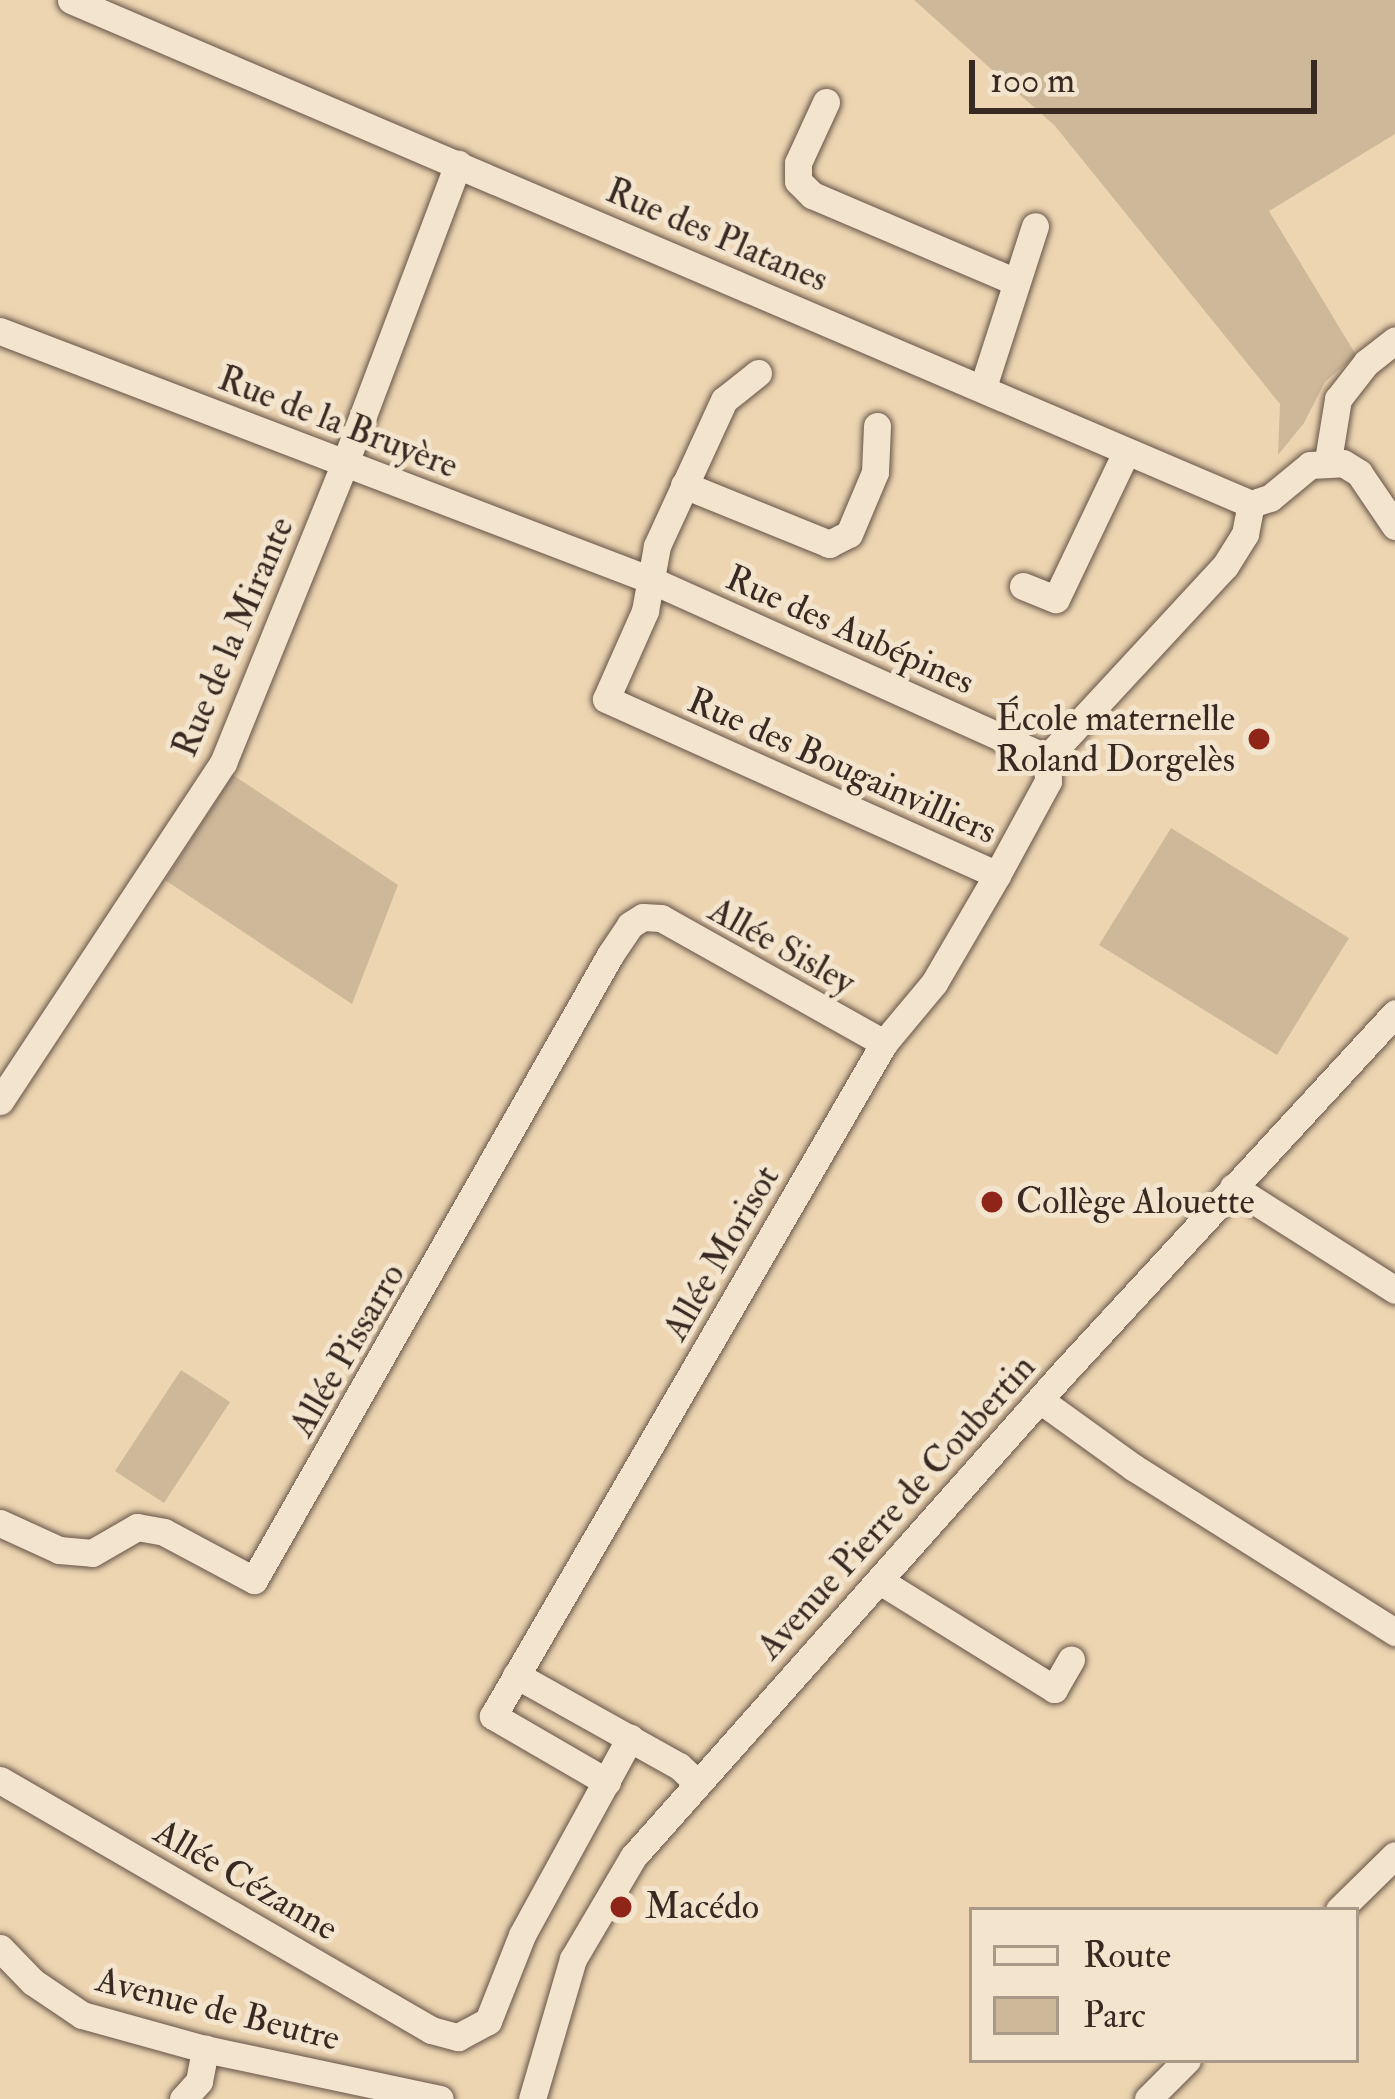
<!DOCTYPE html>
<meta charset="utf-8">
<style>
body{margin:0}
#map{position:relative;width:1395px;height:2099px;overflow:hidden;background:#edd5b2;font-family:"IM FELL Double Pica",serif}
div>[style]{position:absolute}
.green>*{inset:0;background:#ceb89a}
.roads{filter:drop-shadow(0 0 3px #655447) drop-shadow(0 0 3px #655447)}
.minor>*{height:27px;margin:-13.5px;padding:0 13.5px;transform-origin:13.5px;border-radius:13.5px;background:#f3e4cd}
.dots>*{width:33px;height:33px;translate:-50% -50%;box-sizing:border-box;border:6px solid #f3e4cd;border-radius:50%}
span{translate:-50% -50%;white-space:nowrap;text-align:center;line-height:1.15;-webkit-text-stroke:10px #f3e4cd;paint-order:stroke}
.street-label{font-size:36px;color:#382923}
.poi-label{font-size:36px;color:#382923}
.right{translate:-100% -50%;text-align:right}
.left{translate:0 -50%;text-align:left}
.legend{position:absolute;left:969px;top:1907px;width:390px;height:156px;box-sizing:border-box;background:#f3e4cd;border:3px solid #a89989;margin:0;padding:15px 21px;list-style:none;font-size:36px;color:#382923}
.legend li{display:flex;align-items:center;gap:24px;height:60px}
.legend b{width:60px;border:3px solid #a89989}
.scale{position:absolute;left:969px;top:60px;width:348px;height:54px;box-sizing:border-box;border:6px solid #382923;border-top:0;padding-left:15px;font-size:36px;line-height:42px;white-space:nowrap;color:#382923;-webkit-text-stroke:9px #f3e4cd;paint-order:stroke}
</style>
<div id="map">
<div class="green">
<i style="clip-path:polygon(914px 0,1395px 0,1395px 134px,1269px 211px,1356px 355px,1325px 382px,1304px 423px,1278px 455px,1280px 404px,1055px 126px)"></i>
<i style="clip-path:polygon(233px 775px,398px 885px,352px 1004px,165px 880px)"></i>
<i style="clip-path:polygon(1171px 828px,1349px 938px,1277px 1055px,1099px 945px)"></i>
<i style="clip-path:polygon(181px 1370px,230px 1402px,164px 1503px,115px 1471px)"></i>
</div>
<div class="roads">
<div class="minor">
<i style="left:71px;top:0;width:1283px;rotate:23.13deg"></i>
<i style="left:1251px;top:504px;width:20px;rotate:-18deg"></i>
<i style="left:1270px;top:498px;width:52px;rotate:-39.5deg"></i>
<i style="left:1310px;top:465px;width:33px;rotate:-3deg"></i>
<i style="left:1343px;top:463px;width:19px;rotate:32deg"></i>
<i style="left:1359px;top:473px;width:64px;rotate:55.8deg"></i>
<i style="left:826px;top:102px;width:67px;rotate:114.7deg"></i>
<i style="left:798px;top:163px;width:18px;rotate:90deg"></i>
<i style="left:798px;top:181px;width:20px;rotate:45deg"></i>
<i style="left:812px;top:195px;width:220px;rotate:23.1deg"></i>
<i style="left:0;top:331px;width:697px;rotate:20.93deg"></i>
<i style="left:651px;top:580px;width:434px;rotate:24.2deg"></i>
<i style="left:1047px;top:758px;width:262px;rotate:-47.2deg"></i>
<i style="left:1225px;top:566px;width:38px;rotate:-58deg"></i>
<i style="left:1245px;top:534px;width:31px;rotate:-79deg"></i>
<i style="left:758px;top:373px;width:43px;rotate:141.5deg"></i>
<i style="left:724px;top:400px;width:161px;rotate:114.7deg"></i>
<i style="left:657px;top:546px;width:66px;rotate:100.5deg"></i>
<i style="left:645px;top:611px;width:96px;rotate:113.9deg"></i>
<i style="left:606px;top:699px;width:429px;rotate:24.2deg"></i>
<i style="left:997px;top:875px;width:107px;rotate:-61.5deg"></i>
<i style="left:1048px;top:781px;width:23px;rotate:-92deg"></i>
<i style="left:983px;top:387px;width:169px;rotate:-72.1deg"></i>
<i style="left:1328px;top:460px;width:62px;rotate:-80.7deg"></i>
<i style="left:1338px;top:399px;width:46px;rotate:-52.1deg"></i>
<i style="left:1366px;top:363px;width:37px;rotate:-38deg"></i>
<i style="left:684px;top:485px;width:157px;rotate:22.1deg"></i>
<i style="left:829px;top:544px;width:22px;rotate:-27deg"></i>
<i style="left:849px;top:534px;width:67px;rotate:-67.2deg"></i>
<i style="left:875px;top:472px;width:46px;rotate:-87.5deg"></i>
<i style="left:1023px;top:586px;width:35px;rotate:22deg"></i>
<i style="left:1056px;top:599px;width:163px;rotate:-64.5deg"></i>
<i style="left:0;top:1101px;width:405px;rotate:-56.6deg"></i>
<i style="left:223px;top:763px;width:324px;rotate:-67.9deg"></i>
<i style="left:345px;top:463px;width:320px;rotate:-69.3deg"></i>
<i style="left:1233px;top:1187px;width:192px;rotate:32.4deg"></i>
<i style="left:1040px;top:1400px;width:115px;rotate:35.8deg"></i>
<i style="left:1133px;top:1467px;width:310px;rotate:32.2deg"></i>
<i style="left:0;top:1523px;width:65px;rotate:24.6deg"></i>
<i style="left:59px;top:1550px;width:33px;rotate:5deg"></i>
<i style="left:92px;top:1553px;width:52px;rotate:-30deg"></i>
<i style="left:137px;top:1527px;width:27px;rotate:10deg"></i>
<i style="left:164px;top:1532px;width:102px;rotate:28.1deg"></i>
<i style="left:254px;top:1580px;width:719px;rotate:-60.33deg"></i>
<i style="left:610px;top:955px;width:36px;rotate:-56deg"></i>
<i style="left:630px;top:925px;width:15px;rotate:-32deg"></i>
<i style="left:643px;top:917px;width:18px;rotate:3deg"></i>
<i style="left:661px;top:918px;width:256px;rotate:29.3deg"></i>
<i style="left:880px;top:1581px;width:205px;rotate:31.8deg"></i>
<i style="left:1054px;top:1689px;width:34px;rotate:-60deg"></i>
<i style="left:516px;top:1675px;width:187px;rotate:29.2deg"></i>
<i style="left:679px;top:1766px;width:23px;rotate:43deg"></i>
<i style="left:0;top:1780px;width:498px;rotate:30.1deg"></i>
<i style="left:431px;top:2030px;width:28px;rotate:15deg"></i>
<i style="left:458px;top:2037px;width:34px;rotate:-28deg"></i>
<i style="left:488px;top:2021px;width:92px;rotate:-68.4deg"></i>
<i style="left:522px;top:1935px;width:225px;rotate:-61.3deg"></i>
<i style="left:607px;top:1782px;width:132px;rotate:-149.9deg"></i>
<i style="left:493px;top:1716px;width:778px;rotate:-59.84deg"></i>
<i style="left:884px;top:1043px;width:78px;rotate:-50.2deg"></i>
<i style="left:934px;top:983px;width:125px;rotate:-59.7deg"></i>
<i style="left:1339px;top:1910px;width:78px;rotate:-44.5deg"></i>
<i style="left:0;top:1948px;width:47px;rotate:45.9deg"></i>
<i style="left:33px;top:1982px;width:59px;rotate:34deg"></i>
<i style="left:82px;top:2015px;width:128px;rotate:15.5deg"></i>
<i style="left:205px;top:2049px;width:240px;rotate:12deg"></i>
<i style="left:183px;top:2099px;width:24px;rotate:-48deg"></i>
<i style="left:199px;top:2081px;width:33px;rotate:-79deg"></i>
<i style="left:532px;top:2099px;width:146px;rotate:-73.7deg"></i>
<i style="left:573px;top:1959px;width:118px;rotate:-59.5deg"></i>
<i style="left:633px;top:1857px;width:650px;rotate:-48.37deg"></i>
<i style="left:1065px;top:1371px;width:487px;rotate:-47.3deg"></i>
<i style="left:1148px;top:2099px;width:55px;rotate:-45deg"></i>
</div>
</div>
<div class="dots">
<i style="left:1259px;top:739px;background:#8f2418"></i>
<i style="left:992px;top:1202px;background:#8f2418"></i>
<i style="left:621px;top:1907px;background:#8f2418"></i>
</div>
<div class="street-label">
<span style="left:717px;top:235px;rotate:23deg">Rue des Platanes</span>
<span style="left:338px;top:422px;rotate:21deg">Rue de la Bruyère</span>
<span style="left:850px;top:630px;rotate:24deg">Rue des Aubépines</span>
<span style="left:233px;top:637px;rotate:-67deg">Rue de la Mirante</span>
<span style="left:842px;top:766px;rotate:24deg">Rue des Bougainvilliers</span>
<span style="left:782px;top:946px;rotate:29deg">Allée Sisley</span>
<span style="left:721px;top:1253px;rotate:-60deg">Allée Morisot</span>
<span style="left:347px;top:1350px;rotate:-60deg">Allée Pissarro</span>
<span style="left:896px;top:1507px;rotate:-48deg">Avenue Pierre de Coubertin</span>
<span style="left:246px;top:1880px;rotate:30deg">Allée Cézanne</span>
<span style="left:218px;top:2009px;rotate:14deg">Avenue de Beutre</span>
</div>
<div class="poi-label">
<span class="right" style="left:1235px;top:739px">École maternelle<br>Roland Dorgelès</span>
<span class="left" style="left:1016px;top:1202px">Collège Alouette</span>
<span class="left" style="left:645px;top:1907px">Macédo</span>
</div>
<ul class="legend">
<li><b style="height:15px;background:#f3e4cd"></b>Route</li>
<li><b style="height:33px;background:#ceb89a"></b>Parc</li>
</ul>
<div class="scale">100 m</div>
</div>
